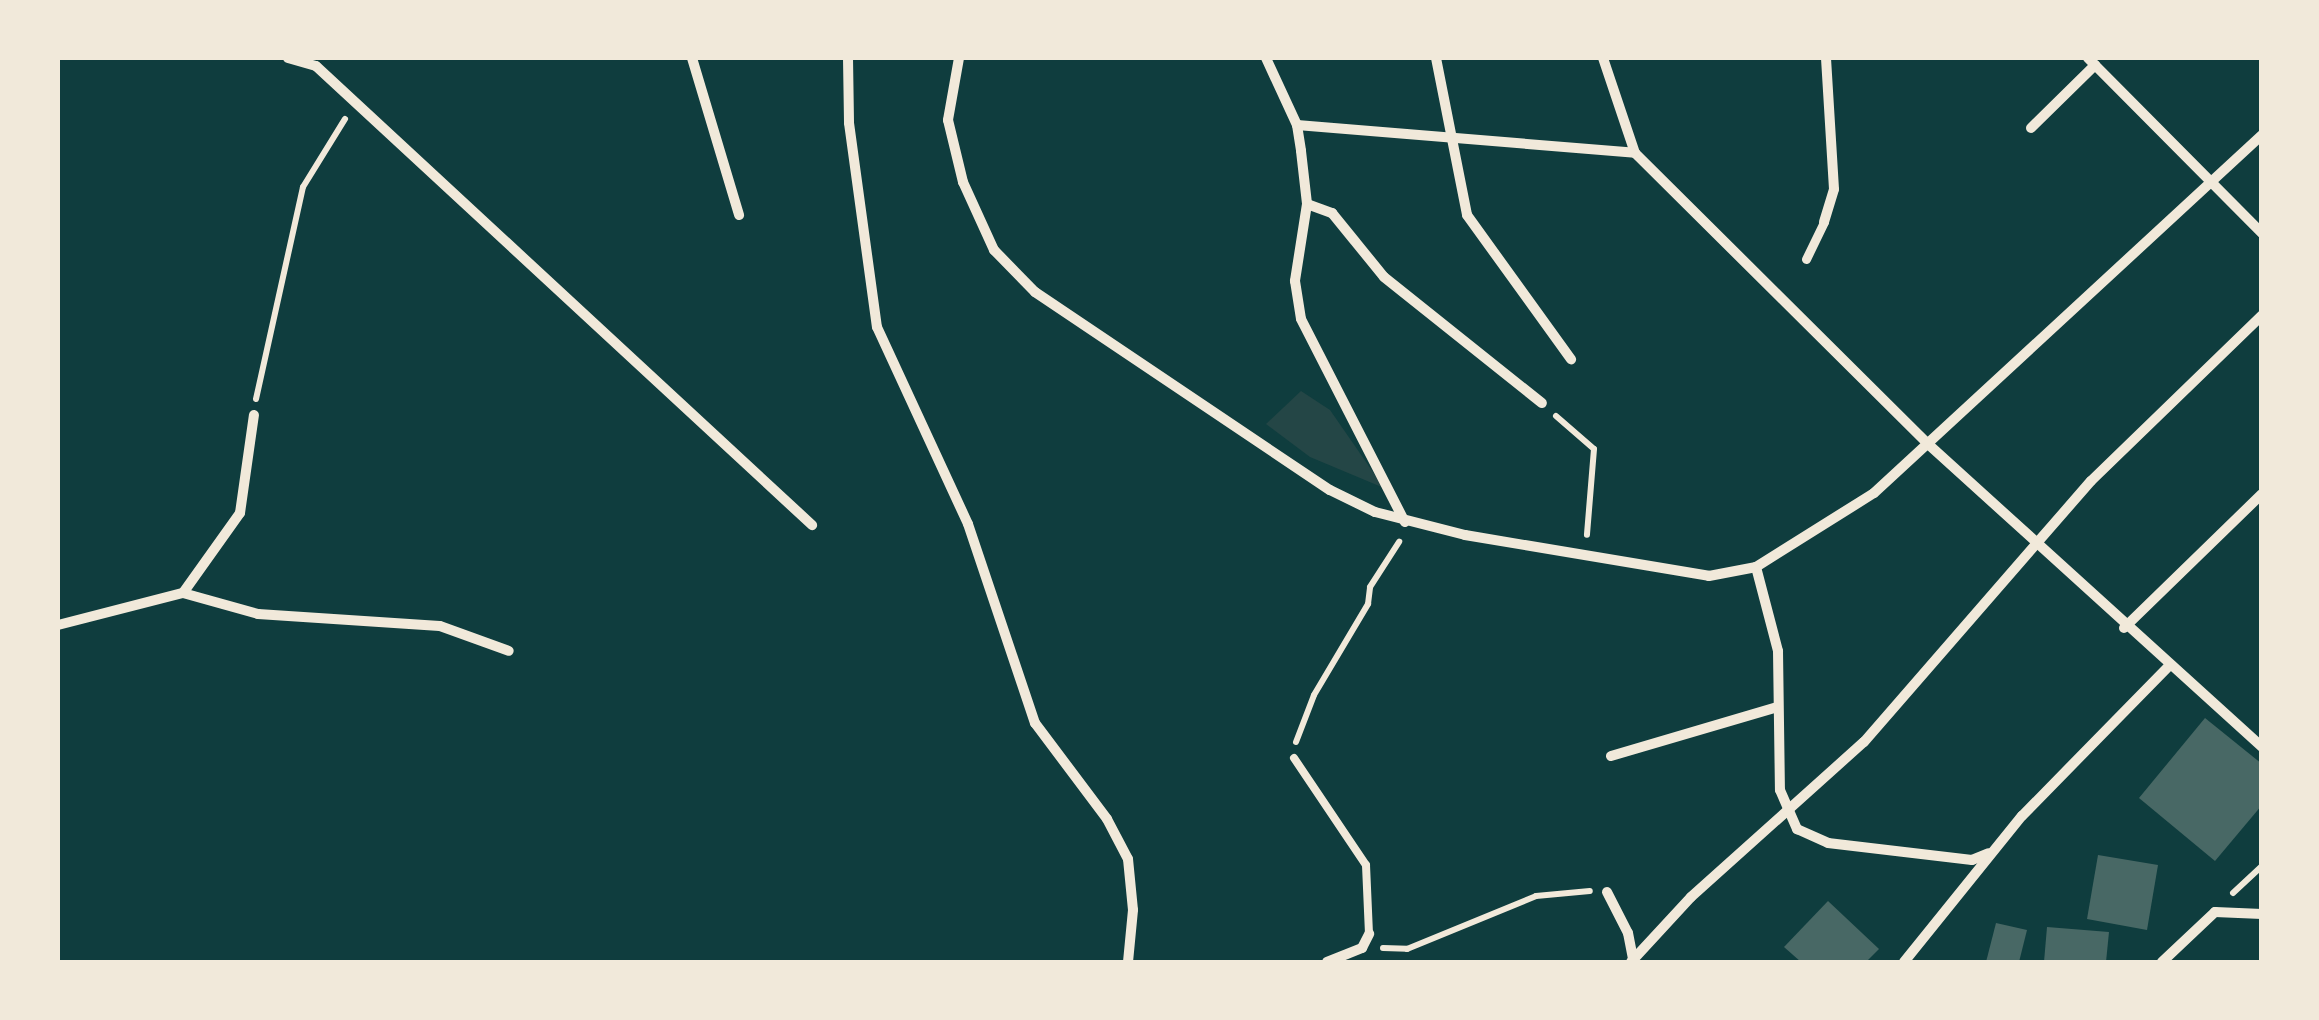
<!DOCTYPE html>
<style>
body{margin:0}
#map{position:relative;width:2319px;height:1020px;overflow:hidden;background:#0f3d3e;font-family:Lora,serif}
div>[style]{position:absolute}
.green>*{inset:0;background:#244646}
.building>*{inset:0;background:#486865}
.path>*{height:6px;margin:-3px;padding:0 3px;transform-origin:3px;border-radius:3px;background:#f1e9da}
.service>*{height:8px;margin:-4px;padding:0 4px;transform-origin:4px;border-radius:4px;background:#f1e9da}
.pedestrian>*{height:9px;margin:-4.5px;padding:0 4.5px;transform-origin:4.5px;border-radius:4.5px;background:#f1e9da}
.minor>*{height:10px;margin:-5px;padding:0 5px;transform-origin:5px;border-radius:5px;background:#f1e9da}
span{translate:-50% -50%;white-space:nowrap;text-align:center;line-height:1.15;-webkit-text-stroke:9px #f1e9da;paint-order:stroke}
.frame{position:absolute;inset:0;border:60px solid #f1e9da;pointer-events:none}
</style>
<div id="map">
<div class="green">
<i style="clip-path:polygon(1301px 391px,1330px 410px,1384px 488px,1310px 457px,1266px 424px)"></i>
</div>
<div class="building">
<i style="clip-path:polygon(2205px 718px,2262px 764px,2262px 805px,2215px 861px,2139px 798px)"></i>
<i style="clip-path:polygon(2098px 855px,2158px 865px,2147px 930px,2087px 919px)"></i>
<i style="clip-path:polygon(1828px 901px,1879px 949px,1866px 962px,1801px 962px,1784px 947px)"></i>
<i style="clip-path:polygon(1996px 923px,2027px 930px,2019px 962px,1986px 962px)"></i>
<i style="clip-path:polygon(2047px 927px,2109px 932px,2106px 962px,2044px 962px)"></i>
</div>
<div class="path">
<i style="left:256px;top:399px;width:217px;rotate:-77.5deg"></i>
<i style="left:303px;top:187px;width:80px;rotate:-58.3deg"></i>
<i style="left:1556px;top:416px;width:50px;rotate:41deg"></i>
<i style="left:1594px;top:449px;width:86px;rotate:94.7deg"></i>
<i style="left:1296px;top:742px;width:50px;rotate:-69deg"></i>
<i style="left:1314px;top:695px;width:106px;rotate:-59.3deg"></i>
<i style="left:1368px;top:604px;width:17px;rotate:-83deg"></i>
<i style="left:1370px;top:587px;width:54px;rotate:-57.2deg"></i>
<i style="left:2233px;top:893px;width:40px;rotate:-43deg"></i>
<i style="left:1383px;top:948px;width:24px;rotate:2deg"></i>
<i style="left:1407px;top:949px;width:139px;rotate:-22.3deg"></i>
<i style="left:1536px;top:896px;width:54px;rotate:-5.3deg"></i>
</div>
<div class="service">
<i style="left:1294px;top:758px;width:129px;rotate:56.1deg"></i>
<i style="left:1366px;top:865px;width:69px;rotate:87.5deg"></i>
</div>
<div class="pedestrian">
<i style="left:1806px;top:259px;width:41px;rotate:-64.1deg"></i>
</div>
<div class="minor">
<i style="left:288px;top:58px;width:29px;rotate:16deg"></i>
<i style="left:316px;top:66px;width:676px;rotate:42.78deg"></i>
<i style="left:692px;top:58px;width:164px;rotate:73.3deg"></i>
<i style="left:848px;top:58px;width:65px;rotate:89.1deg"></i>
<i style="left:849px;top:123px;width:206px;rotate:82.2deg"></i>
<i style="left:877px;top:327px;width:217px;rotate:65.2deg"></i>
<i style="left:968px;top:524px;width:210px;rotate:71.4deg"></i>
<i style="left:1035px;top:723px;width:120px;rotate:53.1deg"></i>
<i style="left:1107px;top:819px;width:45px;rotate:62.3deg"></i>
<i style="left:1128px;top:859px;width:51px;rotate:84.4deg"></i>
<i style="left:1133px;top:910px;width:52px;rotate:95.5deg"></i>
<i style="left:959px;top:58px;width:63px;rotate:100.1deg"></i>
<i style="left:948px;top:120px;width:64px;rotate:76.4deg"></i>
<i style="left:963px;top:182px;width:75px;rotate:65.5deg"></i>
<i style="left:994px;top:250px;width:59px;rotate:45.7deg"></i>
<i style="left:1035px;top:292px;width:355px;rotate:33.9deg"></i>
<i style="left:1330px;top:490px;width:50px;rotate:26.1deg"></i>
<i style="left:1375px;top:512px;width:93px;rotate:14.3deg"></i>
<i style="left:1465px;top:535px;width:247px;rotate:9.5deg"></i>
<i style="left:1709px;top:576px;width:48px;rotate:-10.8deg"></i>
<i style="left:1756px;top:567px;width:139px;rotate:-32.1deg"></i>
<i style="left:1874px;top:493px;width:528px;rotate:-42.7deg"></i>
<i style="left:1266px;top:58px;width:74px;rotate:65.2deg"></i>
<i style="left:1297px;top:125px;width:26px;rotate:81deg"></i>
<i style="left:1301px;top:151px;width:53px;rotate:83.5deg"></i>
<i style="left:1307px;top:204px;width:78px;rotate:98.9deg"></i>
<i style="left:1295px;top:281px;width:38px;rotate:81deg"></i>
<i style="left:1301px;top:319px;width:228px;rotate:62.9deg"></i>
<i style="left:1436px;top:58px;width:160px;rotate:78.8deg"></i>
<i style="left:1467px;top:215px;width:178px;rotate:54.2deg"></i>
<i style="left:1603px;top:58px;width:100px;rotate:71.4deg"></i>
<i style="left:1635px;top:153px;width:413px;rotate:44.8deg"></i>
<i style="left:1928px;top:444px;width:451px;rotate:42.2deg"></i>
<i style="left:2088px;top:58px;width:247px;rotate:45.2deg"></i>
<i style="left:1297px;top:125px;width:339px;rotate:4.7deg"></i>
<i style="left:2031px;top:128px;width:90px;rotate:-44.5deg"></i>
<i style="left:1307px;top:204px;width:27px;rotate:20deg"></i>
<i style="left:1332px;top:213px;width:82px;rotate:50.9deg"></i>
<i style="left:1384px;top:277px;width:202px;rotate:38.6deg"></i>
<i style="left:1824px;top:222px;width:34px;rotate:-73deg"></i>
<i style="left:1834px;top:189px;width:131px;rotate:-93.5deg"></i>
<i style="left:1756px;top:567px;width:87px;rotate:75.3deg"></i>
<i style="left:1778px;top:651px;width:139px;rotate:89.2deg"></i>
<i style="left:1780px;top:790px;width:43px;rotate:66.4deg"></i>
<i style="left:1797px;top:829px;width:34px;rotate:24deg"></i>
<i style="left:1828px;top:843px;width:145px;rotate:6.7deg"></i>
<i style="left:1972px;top:860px;width:18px;rotate:-22deg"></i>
<i style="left:183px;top:593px;width:78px;rotate:15.6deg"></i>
<i style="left:258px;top:614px;width:182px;rotate:3.8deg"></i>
<i style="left:440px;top:626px;width:73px;rotate:19.9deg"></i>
<i style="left:58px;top:625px;width:129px;rotate:-14.4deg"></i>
<i style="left:183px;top:593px;width:98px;rotate:-54.5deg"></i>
<i style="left:240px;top:513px;width:99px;rotate:-81.9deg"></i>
<i style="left:2124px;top:628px;width:192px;rotate:-44.2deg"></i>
<i style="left:1611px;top:756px;width:174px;rotate:-16.4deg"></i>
<i style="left:1607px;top:892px;width:46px;rotate:62.9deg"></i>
<i style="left:1628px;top:933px;width:26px;rotate:79deg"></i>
<i style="left:1327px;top:962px;width:38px;rotate:-22deg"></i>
<i style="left:1362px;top:948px;width:16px;rotate:-63deg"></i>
<i style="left:1631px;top:962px;width:88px;rotate:-47.3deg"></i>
<i style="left:1691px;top:897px;width:232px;rotate:-41.9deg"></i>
<i style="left:1864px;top:742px;width:346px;rotate:-49deg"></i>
<i style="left:2091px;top:481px;width:238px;rotate:-44.1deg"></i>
<i style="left:1904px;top:962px;width:188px;rotate:-51.1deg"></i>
<i style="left:2022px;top:816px;width:209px;rotate:-45.6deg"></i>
<i style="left:2162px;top:962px;width:73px;rotate:-43.3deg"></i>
<i style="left:2215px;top:912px;width:47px;rotate:2.4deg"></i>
</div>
<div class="frame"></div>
</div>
